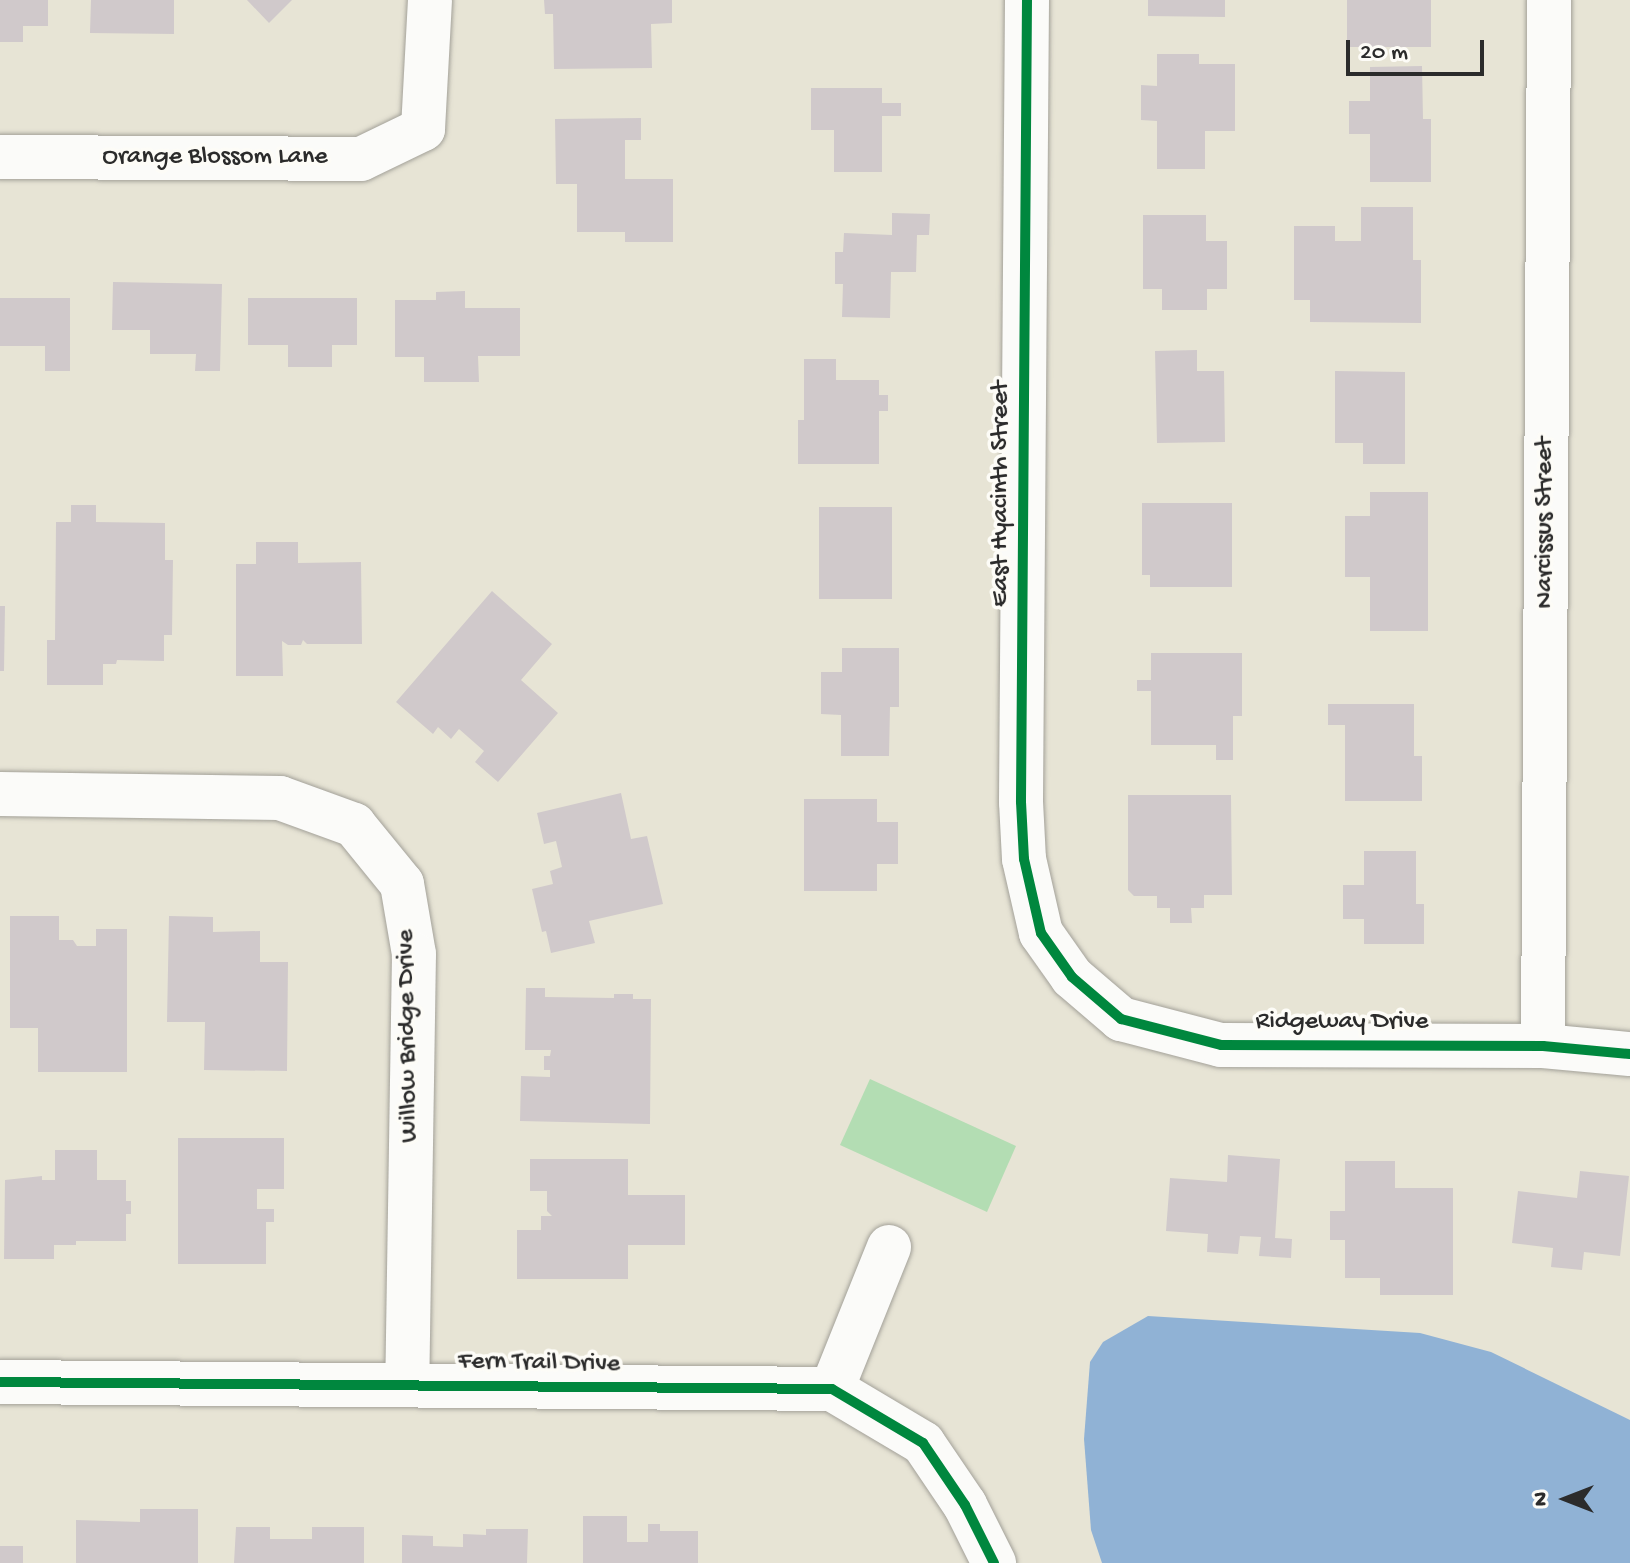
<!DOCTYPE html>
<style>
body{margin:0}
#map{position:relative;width:1630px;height:1563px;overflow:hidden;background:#e7e4d5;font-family:"Gochi Hand",sans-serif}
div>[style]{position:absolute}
.green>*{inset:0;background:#b3ddb3}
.water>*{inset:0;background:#90b2d5}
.building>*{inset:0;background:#d0c9cb}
.roads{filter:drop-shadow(0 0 2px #a3a199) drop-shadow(0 0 2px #a3a199)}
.minor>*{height:44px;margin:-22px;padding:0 22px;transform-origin:22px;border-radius:22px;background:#fbfbf9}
.cycleway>*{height:10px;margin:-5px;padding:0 5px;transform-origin:5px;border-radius:5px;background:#00873e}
span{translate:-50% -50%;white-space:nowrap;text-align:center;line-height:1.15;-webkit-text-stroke:7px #fdfcf7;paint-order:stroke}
.street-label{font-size:26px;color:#2b2b2b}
.north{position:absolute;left:1526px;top:1459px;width:80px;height:80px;-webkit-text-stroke:6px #fdfcf7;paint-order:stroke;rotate:270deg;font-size:22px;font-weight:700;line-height:32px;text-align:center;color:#2b2b2b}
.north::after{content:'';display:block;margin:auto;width:28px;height:36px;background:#2b2b2b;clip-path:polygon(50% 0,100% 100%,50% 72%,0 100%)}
.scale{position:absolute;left:1346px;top:40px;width:138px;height:36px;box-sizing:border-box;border:4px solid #2b2b2b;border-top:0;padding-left:10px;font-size:24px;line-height:28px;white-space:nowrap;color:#2b2b2b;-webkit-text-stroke:6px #fdfcf7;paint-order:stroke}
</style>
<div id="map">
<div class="green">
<i style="clip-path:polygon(870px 1079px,1016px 1146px,987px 1212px,840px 1145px)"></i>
</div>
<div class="water">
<i style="clip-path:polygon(1148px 1316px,1420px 1333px,1491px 1352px,1630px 1420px,1630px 1563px,1102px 1563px,1091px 1530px,1084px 1439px,1090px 1362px,1103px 1342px)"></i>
</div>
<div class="building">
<i style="clip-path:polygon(0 0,48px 0,48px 26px,23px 26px,23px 42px,0 42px)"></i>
<i style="clip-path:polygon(91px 0,174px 0,174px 34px,90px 33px)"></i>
<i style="clip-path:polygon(247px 0,292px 0,269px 23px)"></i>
<i style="clip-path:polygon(544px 0,672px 0,672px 23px,651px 24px,652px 68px,554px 69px,553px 14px,545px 14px)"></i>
<i style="clip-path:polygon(1148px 0,1225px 0,1225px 17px,1148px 16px)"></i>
<i style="clip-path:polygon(1347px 0,1431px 0,1431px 47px,1347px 47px)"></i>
<i style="clip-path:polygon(1157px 54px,1199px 54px,1199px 64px,1235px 64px,1235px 131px,1205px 131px,1205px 169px,1157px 169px,1157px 121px,1141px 120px,1141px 85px,1157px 86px)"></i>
<i style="clip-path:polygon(1422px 66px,1423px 119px,1431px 119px,1431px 182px,1370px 182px,1370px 134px,1349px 134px,1349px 101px,1370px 101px,1370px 67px)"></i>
<i style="clip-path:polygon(811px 88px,882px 88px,882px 103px,901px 103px,901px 116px,882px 116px,882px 172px,834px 172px,834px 130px,811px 130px)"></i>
<i style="clip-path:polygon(641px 118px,641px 140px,625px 140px,625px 179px,673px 179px,673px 242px,625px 242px,625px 232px,577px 232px,577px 184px,556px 184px,555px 119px)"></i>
<i style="clip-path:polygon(1361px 207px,1413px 207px,1413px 260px,1421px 260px,1421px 323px,1310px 322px,1310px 300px,1294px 300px,1294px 226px,1335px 226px,1335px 241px,1361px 241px)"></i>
<i style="clip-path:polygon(892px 213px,930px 214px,929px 235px,917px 235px,916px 272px,891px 272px,890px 318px,842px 317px,843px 284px,835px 284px,835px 252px,843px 252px,844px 233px,892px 235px)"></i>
<i style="clip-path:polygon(1143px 215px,1206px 215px,1206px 241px,1227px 241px,1227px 289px,1207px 289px,1207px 310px,1162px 310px,1162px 289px,1143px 289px)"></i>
<i style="clip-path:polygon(113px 282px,222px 284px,220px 371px,195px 371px,196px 354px,150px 354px,150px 330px,112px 330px)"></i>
<i style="clip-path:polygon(465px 291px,465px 308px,520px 308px,520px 356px,478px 356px,479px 382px,424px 382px,424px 357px,395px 357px,395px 300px,436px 300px,436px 292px)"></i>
<i style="clip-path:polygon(0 298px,70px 298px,70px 371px,45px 371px,45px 346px,0 346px)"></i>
<i style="clip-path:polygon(248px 298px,357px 298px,357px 345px,332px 345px,332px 367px,288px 367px,288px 345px,248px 345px)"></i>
<i style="clip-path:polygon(1197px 350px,1197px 371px,1224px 371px,1225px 442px,1157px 443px,1155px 351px)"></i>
<i style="clip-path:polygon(804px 359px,836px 359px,836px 380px,879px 380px,879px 395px,888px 395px,888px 411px,879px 411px,879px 464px,798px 464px,798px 420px,804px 420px)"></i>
<i style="clip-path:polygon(1335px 371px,1405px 372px,1405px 464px,1363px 464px,1363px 443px,1335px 443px)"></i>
<i style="clip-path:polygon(1370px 492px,1428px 492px,1428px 631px,1370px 631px,1370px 577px,1345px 577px,1345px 516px,1370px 516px)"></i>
<i style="clip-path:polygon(1142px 503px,1232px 503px,1232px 587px,1150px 587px,1150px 575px,1142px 575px)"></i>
<i style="clip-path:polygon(71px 505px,96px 505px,96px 522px,165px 523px,165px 560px,173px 560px,172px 635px,164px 635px,164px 661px,117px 660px,116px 664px,103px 664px,103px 685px,47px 685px,47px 640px,55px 640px,56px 522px,71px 522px)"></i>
<i style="clip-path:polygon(819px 507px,892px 507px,892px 599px,819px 599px)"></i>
<i style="clip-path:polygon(256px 542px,298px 542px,298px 563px,361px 562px,362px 644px,307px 644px,303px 640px,301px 645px,288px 645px,282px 641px,283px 676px,236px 676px,236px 564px,256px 564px)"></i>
<i style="clip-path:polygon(492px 591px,552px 644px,521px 680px,558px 713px,498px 782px,475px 762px,484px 751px,459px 729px,451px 739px,438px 727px,433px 734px,396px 702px)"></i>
<i style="clip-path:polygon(0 606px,5px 606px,4px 671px,0 671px)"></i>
<i style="clip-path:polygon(842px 648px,899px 648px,899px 707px,890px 707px,889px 756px,841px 756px,841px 715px,821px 714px,821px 672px,842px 672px)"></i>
<i style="clip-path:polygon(1151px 653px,1242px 653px,1242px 716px,1233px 716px,1233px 760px,1216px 760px,1216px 745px,1151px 745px,1151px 691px,1137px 691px,1137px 680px,1151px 680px)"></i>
<i style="clip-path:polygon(1328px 704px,1414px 704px,1414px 756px,1422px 756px,1422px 801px,1345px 801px,1345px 725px,1328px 725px)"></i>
<i style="clip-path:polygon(621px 793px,631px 839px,647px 836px,663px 904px,589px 921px,595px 943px,551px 953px,546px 931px,542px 932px,532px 889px,553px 884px,550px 871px,562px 867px,556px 841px,544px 844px,537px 813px)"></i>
<i style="clip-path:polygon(1128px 795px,1231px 795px,1232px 895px,1204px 895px,1204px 908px,1191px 908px,1192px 923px,1170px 923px,1170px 908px,1157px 908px,1157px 896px,1134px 896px,1128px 890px)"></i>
<i style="clip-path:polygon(804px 799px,877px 799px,877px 822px,898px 822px,898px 864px,877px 864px,877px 891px,804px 891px)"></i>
<i style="clip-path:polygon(1364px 851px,1416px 851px,1416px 904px,1424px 904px,1424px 944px,1364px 944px,1364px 919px,1343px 919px,1343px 885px,1364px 885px)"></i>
<i style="clip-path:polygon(10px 916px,59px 916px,59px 940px,73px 940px,77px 946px,96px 946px,96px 929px,127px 929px,127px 1072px,38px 1072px,38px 1028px,10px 1028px)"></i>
<i style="clip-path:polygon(169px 916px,213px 917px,213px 932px,260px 931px,260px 962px,288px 962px,287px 1071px,204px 1070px,205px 1022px,167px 1022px)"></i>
<i style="clip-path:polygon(526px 988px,545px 988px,545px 997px,614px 998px,614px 994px,633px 994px,633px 999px,651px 999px,650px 1124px,520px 1121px,521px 1076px,550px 1077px,550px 1070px,544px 1070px,544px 1056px,550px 1056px,551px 1050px,525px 1050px)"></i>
<i style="clip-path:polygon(178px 1138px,284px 1138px,284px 1189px,257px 1189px,257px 1209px,274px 1209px,274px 1222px,266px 1222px,266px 1264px,178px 1264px)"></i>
<i style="clip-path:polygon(55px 1150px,97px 1150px,97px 1180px,126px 1180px,126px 1201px,131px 1201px,131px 1214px,126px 1214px,126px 1241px,76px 1241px,76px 1245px,54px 1245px,54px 1259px,4px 1259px,5px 1180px,42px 1176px,42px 1180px,55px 1180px)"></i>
<i style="clip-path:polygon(1228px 1155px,1280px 1159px,1275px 1238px,1292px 1239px,1291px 1258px,1259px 1256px,1261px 1237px,1240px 1236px,1238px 1254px,1207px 1252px,1208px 1234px,1166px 1231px,1170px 1178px,1227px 1182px)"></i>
<i style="clip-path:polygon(530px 1159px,628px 1159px,628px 1195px,685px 1195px,685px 1245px,628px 1245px,628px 1279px,517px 1279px,517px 1230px,541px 1230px,541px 1216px,552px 1216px,547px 1211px,547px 1191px,530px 1191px)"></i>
<i style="clip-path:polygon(1345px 1161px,1395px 1161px,1395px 1188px,1453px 1188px,1453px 1295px,1380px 1295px,1380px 1278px,1345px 1278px,1345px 1240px,1330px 1240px,1330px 1211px,1345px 1211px)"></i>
<i style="clip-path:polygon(1580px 1171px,1629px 1176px,1620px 1256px,1584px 1252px,1582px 1270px,1551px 1267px,1553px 1248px,1512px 1243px,1518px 1191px,1577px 1198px)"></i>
<i style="clip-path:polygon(140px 1509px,198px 1509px,198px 1563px,76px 1563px,76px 1520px,140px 1522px)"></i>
<i style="clip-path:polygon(583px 1516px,627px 1516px,627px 1542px,648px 1542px,648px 1524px,660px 1524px,660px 1531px,698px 1531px,698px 1563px,583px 1563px)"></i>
<i style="clip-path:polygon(236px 1527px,270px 1527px,270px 1539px,312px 1539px,312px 1527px,364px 1527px,364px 1563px,234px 1563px)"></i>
<i style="clip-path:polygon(486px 1529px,528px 1529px,527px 1563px,402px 1563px,402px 1535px,433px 1536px,433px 1546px,463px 1547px,463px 1534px,486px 1535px)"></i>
<i style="clip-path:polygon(0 1546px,23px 1546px,23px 1563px,0 1563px)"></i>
</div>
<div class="roads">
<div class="minor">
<i style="left:1027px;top:0;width:802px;rotate:90.43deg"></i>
<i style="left:1021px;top:802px;width:57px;rotate:87deg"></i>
<i style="left:1024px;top:859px;width:76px;rotate:77.1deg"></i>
<i style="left:1041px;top:933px;width:54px;rotate:54.8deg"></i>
<i style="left:1072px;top:977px;width:65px;rotate:40.6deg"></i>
<i style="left:1121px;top:1019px;width:103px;rotate:14.6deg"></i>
<i style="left:1221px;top:1045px;width:322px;rotate:0.2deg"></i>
<i style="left:1543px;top:1046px;width:87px;rotate:5.3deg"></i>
<i style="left:0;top:157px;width:361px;rotate:0.3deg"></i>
<i style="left:361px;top:159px;width:69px;rotate:-25.8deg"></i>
<i style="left:423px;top:129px;width:129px;rotate:-86.9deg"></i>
<i style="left:0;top:794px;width:280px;rotate:0.8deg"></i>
<i style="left:280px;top:798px;width:79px;rotate:20deg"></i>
<i style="left:354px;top:825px;width:76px;rotate:50.9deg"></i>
<i style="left:402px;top:884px;width:71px;rotate:80.3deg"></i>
<i style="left:414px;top:954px;width:430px;rotate:90.9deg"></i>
<i style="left:1543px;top:1046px;width:1046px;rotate:-89.67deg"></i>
<i style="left:0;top:1382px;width:832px;rotate:0.48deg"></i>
<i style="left:832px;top:1389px;width:106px;rotate:30.7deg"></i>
<i style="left:923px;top:1443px;width:75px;rotate:55.9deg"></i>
<i style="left:965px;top:1505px;width:65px;rotate:63.4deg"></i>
<i style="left:832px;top:1389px;width:153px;rotate:-68.1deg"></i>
</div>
</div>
<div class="cycleway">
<i style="left:1027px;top:0;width:802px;rotate:90.43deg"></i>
<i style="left:1021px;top:802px;width:57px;rotate:87deg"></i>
<i style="left:1024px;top:859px;width:76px;rotate:77.1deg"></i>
<i style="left:1041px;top:933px;width:54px;rotate:54.8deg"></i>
<i style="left:1072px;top:977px;width:65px;rotate:40.6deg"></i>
<i style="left:1121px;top:1019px;width:103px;rotate:14.6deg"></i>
<i style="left:1221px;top:1045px;width:322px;rotate:0.2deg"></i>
<i style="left:1543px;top:1046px;width:87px;rotate:5.3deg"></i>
<i style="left:0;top:1382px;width:832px;rotate:0.48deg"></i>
<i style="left:832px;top:1389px;width:106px;rotate:30.7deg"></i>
<i style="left:923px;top:1443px;width:75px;rotate:55.9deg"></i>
<i style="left:965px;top:1505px;width:65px;rotate:63.4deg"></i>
</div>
<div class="street-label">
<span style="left:215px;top:158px">Orange Blossom Lane</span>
<span style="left:1002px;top:494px;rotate:-90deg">East Hyacinth Street</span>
<span style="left:1546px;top:523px;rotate:-90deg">Narcissus Street</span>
<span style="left:1342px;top:1023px">Ridgeway Drive</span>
<span style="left:409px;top:1036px;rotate:-91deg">Willow Bridge Drive</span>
<span style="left:539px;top:1364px;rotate:1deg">Fern Trail Drive</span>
</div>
<div class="north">N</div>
<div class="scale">20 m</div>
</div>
